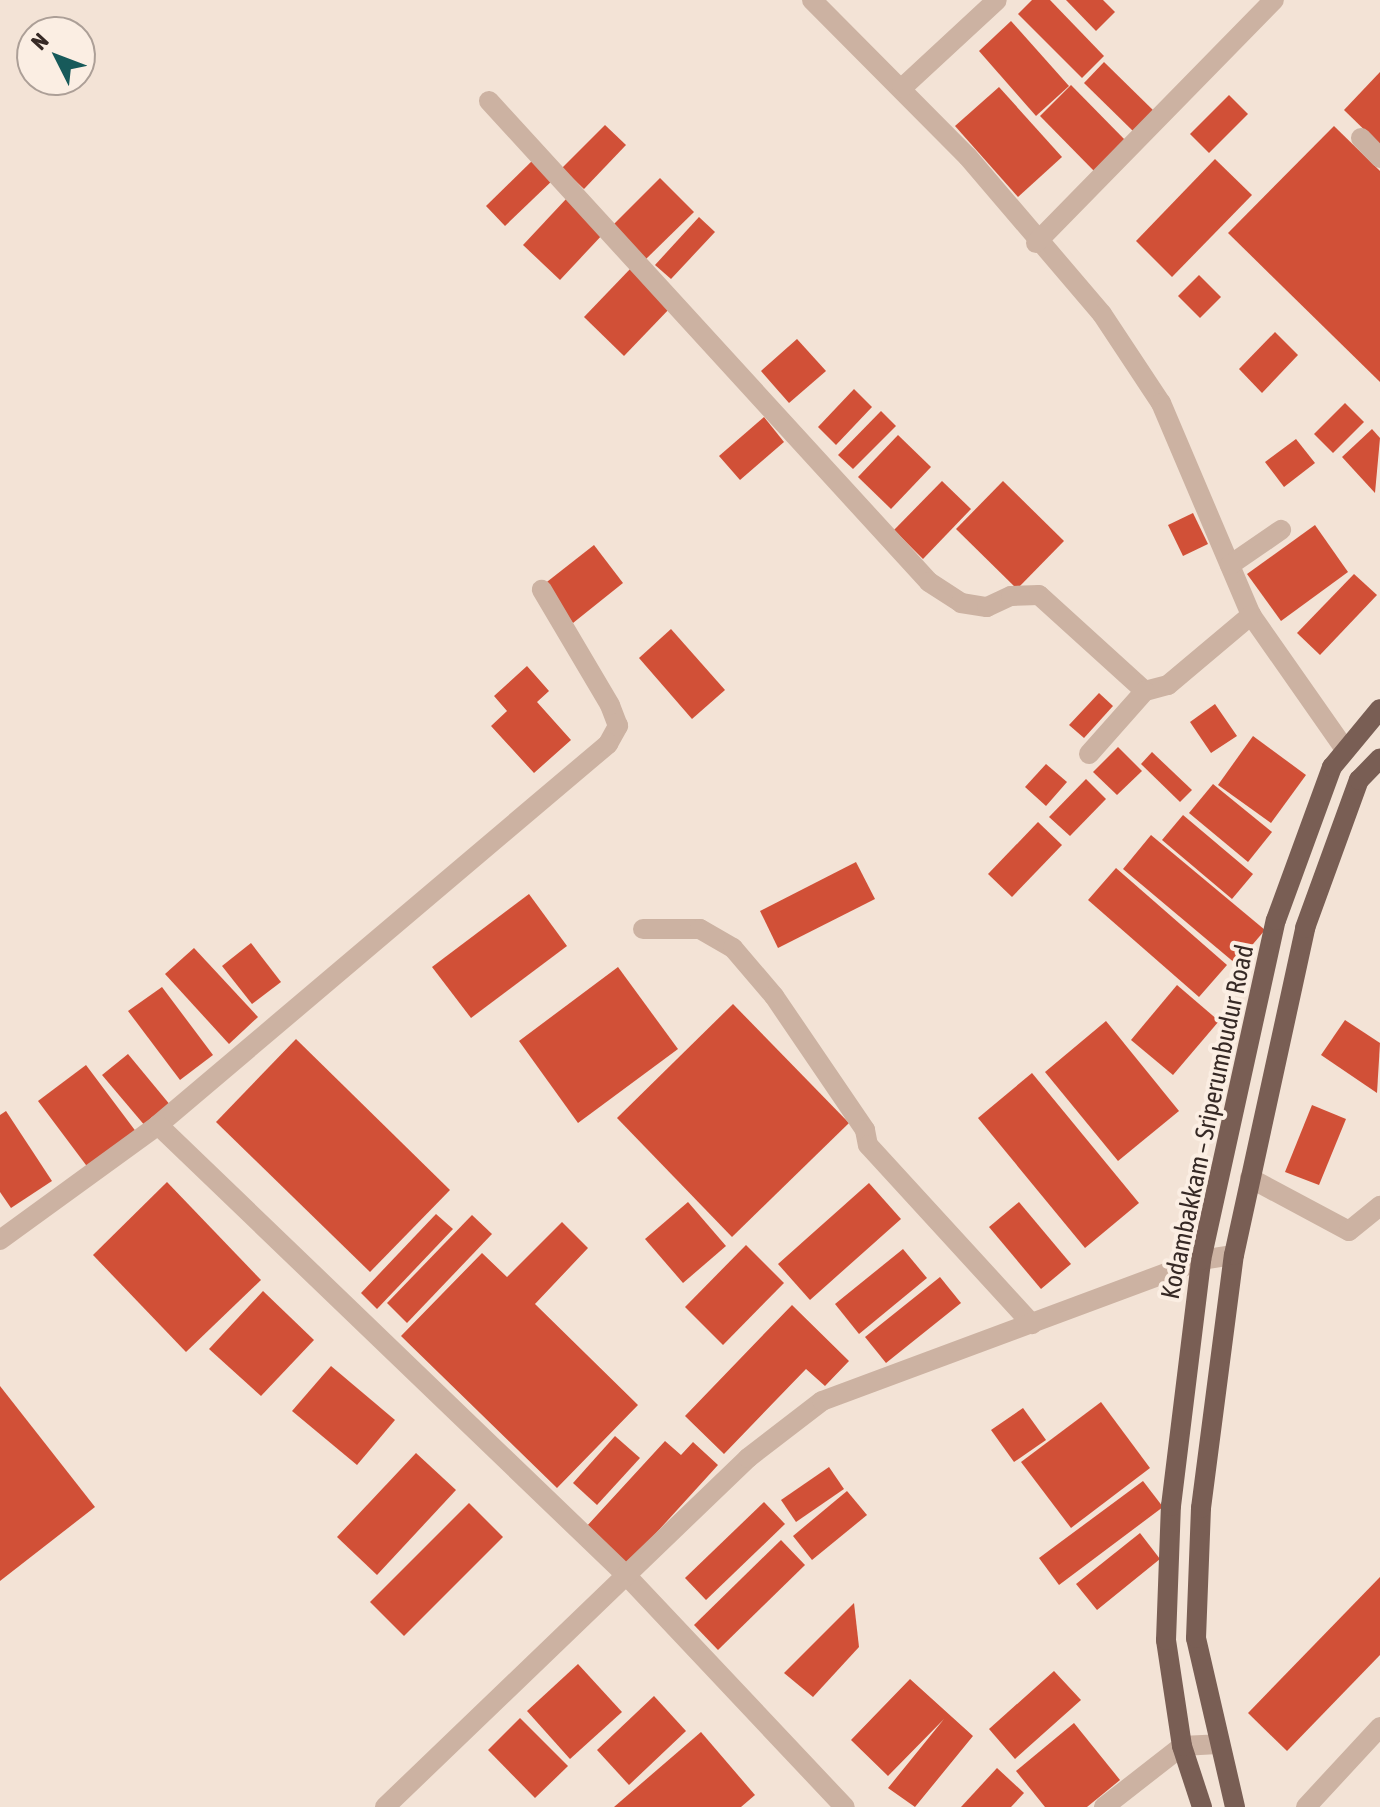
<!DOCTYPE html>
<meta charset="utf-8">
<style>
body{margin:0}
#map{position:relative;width:1380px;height:1807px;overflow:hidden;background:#f3e3d6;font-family:"Asap Condensed",sans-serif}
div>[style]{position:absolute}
.building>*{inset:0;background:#d15037}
.minor>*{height:20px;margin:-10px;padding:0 10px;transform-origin:10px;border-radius:10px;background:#ccb2a2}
.major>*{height:20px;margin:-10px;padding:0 10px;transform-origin:10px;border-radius:10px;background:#795e54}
span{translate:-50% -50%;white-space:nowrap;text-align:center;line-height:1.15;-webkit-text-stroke:8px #fbeee3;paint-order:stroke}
.street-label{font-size:26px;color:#362925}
.north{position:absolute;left:16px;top:16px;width:80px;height:80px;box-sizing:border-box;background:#fbeee3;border:2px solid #ac9f97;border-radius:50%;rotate:312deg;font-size:22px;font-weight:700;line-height:32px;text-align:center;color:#362925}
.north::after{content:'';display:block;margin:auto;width:28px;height:36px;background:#175a5a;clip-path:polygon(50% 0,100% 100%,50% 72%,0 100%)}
</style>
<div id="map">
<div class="building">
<i style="clip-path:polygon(1032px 0,1050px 0,1104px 56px,1082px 78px,1018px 14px)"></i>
<i style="clip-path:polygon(1066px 0,1103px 0,1115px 12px,1096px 31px)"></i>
<i style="clip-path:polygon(1011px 21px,1069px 86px,1036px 116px,979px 51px)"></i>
<i style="clip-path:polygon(1104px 62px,1156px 113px,1135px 133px,1084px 83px)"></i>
<i style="clip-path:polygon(1380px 72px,1380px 145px,1344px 110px)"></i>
<i style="clip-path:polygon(1071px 85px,1127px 142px,1095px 172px,1040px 116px)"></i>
<i style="clip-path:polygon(999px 87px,1062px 157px,1018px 197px,955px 126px)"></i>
<i style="clip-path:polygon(1229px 95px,1248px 114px,1209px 153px,1190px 134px)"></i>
<i style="clip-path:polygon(605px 125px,626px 145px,584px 189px,562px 168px)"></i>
<i style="clip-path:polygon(1334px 126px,1380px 171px,1380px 382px,1228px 233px)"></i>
<i style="clip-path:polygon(535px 158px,555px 178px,505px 226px,486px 206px)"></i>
<i style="clip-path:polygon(1215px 159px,1252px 195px,1172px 277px,1136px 241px)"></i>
<i style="clip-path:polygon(660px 178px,694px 212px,646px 259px,612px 226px)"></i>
<i style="clip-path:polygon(567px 198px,604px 233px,560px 280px,523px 245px)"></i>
<i style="clip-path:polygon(699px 217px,715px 232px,671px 279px,655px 265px)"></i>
<i style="clip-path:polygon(632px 267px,672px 306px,624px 356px,584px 317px)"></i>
<i style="clip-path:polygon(1199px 275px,1221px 297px,1200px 318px,1178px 296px)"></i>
<i style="clip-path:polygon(1275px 332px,1298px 355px,1262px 393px,1239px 369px)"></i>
<i style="clip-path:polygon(797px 339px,826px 371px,789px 403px,761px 371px)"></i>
<i style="clip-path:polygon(854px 389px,872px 407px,836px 445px,818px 427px)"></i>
<i style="clip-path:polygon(1345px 403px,1364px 422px,1333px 453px,1314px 434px)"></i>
<i style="clip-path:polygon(881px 411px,896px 426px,853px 469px,838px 455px)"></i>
<i style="clip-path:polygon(764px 417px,784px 442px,740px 480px,719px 456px)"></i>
<i style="clip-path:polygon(1372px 429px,1380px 438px,1375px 493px,1342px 457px)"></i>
<i style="clip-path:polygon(898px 435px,931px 467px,891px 509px,858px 477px)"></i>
<i style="clip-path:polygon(1296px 439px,1315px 463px,1284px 487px,1265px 462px)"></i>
<i style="clip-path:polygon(942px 481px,971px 509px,923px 559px,894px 530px)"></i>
<i style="clip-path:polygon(1003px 481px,1064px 541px,1017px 589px,956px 529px)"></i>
<i style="clip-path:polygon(1193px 513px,1208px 544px,1183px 556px,1168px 525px)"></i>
<i style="clip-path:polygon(1315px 525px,1348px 572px,1281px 621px,1247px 574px)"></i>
<i style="clip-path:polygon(594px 545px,623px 583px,573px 623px,543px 585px)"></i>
<i style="clip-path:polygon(1354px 574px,1377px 595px,1320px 655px,1297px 633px)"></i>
<i style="clip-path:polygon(671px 629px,725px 690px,692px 719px,639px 658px)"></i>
<i style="clip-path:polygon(527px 666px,549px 691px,537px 702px,571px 740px,534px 773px,491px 726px,507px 711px,494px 696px)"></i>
<i style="clip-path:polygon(1099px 693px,1113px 706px,1084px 738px,1069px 725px)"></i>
<i style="clip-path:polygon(1215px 704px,1237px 736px,1211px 753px,1190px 722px)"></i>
<i style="clip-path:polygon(1253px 736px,1306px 775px,1271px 823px,1218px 785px)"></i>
<i style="clip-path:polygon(1118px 747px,1142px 771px,1117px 795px,1093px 772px)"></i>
<i style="clip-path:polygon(1152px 752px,1192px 790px,1180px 802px,1141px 764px)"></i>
<i style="clip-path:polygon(1046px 764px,1067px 782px,1046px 806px,1025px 787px)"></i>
<i style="clip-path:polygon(1086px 779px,1106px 799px,1070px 836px,1049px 817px)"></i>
<i style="clip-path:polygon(1213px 784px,1272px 832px,1248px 862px,1189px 813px)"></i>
<i style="clip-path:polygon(1183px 815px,1253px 874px,1232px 899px,1162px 840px)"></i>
<i style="clip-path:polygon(1038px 822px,1062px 845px,1012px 897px,988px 874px)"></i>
<i style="clip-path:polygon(1151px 835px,1265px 930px,1236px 964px,1123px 869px)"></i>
<i style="clip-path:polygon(856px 862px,875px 899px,778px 948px,760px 911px)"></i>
<i style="clip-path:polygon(1116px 868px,1227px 965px,1199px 997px,1088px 900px)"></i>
<i style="clip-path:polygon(529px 894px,567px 946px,471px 1018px,432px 967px)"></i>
<i style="clip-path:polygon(251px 943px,281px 982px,252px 1004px,222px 966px)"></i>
<i style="clip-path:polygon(194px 948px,258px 1017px,229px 1044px,165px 974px)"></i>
<i style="clip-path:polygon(618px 967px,678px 1049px,578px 1123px,519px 1041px)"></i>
<i style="clip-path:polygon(1177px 985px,1219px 1021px,1173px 1075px,1131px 1040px)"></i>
<i style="clip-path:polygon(162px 987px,213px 1055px,180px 1080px,128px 1011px)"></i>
<i style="clip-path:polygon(733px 1004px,849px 1123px,732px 1237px,617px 1118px)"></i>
<i style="clip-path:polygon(1345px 1020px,1380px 1043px,1377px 1093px,1321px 1055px)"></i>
<i style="clip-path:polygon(1106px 1021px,1179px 1111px,1118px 1161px,1045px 1072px)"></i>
<i style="clip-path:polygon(296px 1039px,450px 1190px,370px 1272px,216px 1122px)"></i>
<i style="clip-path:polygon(128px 1054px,171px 1106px,146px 1127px,102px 1075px)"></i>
<i style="clip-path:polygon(86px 1065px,137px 1133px,89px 1169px,38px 1101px)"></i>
<i style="clip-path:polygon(1032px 1073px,1139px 1203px,1085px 1248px,978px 1118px)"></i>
<i style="clip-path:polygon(1312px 1105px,1346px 1119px,1319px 1185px,1285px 1172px)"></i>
<i style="clip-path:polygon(6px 1111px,52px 1181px,11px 1208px,0 1192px,0 1115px)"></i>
<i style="clip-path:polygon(167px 1182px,261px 1280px,186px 1352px,93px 1255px)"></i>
<i style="clip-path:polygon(869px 1183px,901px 1219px,810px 1300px,778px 1264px)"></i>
<i style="clip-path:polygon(688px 1202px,726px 1246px,683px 1283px,645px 1239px)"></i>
<i style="clip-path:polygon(1019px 1202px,1071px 1264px,1041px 1289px,989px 1227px)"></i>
<i style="clip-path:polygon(436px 1214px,453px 1229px,377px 1309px,361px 1293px)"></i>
<i style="clip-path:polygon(472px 1215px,492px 1234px,407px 1323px,387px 1303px)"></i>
<i style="clip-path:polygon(562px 1222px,588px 1248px,535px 1304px,638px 1405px,557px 1488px,401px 1336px,482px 1253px,507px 1277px)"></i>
<i style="clip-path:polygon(746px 1245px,784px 1283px,723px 1345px,685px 1307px)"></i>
<i style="clip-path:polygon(903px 1249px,927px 1278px,859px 1334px,835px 1304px)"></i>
<i style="clip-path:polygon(940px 1277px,961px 1303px,886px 1363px,865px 1337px)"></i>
<i style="clip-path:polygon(263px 1291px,314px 1340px,261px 1396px,209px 1349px)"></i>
<i style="clip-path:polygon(792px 1305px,849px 1361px,825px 1386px,806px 1369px,724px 1454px,685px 1416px)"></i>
<i style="clip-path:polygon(331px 1366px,395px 1420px,357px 1465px,292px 1411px)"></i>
<i style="clip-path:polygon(0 1386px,95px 1507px,0 1581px)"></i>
<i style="clip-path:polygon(1101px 1402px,1150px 1468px,1071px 1528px,1021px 1462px)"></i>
<i style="clip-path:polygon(1023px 1408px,1046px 1440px,1014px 1462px,991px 1430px)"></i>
<i style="clip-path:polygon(615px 1436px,640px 1458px,597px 1505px,573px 1483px)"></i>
<i style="clip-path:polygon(665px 1441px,681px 1455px,693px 1442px,718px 1465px,627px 1565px,586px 1527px)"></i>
<i style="clip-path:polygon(416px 1453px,456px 1490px,377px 1575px,337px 1537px)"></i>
<i style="clip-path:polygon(829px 1467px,844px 1489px,796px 1522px,781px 1500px)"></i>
<i style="clip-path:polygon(1143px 1481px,1163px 1507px,1059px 1585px,1039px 1558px)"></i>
<i style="clip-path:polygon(847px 1491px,867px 1515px,812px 1560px,793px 1536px)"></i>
<i style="clip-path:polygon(764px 1502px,785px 1524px,706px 1600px,685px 1578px)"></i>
<i style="clip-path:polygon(469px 1503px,503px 1537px,404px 1636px,370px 1602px)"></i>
<i style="clip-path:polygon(1140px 1533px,1160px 1559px,1097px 1610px,1076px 1584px)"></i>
<i style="clip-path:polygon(781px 1540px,805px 1565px,718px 1650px,694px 1625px)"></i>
<i style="clip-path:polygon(1380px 1577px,1380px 1655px,1287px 1751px,1248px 1713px)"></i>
<i style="clip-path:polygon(854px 1603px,859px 1647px,813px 1697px,784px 1673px)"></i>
<i style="clip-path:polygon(578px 1664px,622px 1712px,570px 1759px,527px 1711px)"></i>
<i style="clip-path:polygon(1054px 1671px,1081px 1700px,1015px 1759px,989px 1729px)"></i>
<i style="clip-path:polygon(910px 1679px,973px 1736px,915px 1807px,888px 1788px,944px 1719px,888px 1776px,851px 1740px)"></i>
<i style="clip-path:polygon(654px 1696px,686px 1731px,629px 1785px,597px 1750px)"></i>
<i style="clip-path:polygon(520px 1718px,568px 1766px,535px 1798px,488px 1750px)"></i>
<i style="clip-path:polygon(1074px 1723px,1120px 1780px,1087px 1807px,1045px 1807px,1016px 1771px)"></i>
<i style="clip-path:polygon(701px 1732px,755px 1795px,741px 1807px,614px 1807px)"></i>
<i style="clip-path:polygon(997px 1768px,1024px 1793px,1011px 1807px,961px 1807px)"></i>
</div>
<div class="minor">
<i style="left:812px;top:0;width:221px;rotate:45.2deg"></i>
<i style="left:968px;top:157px;width:206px;rotate:49.5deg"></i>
<i style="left:1102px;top:314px;width:107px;rotate:56.5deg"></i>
<i style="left:1161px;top:403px;width:230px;rotate:67deg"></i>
<i style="left:1251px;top:615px;width:162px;rotate:55deg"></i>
<i style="left:902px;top:88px;width:129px;rotate:-42.8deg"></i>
<i style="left:489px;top:101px;width:652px;rotate:47.55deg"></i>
<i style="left:929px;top:582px;width:38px;rotate:33deg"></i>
<i style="left:961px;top:603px;width:26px;rotate:9deg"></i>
<i style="left:987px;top:607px;width:26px;rotate:-25deg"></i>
<i style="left:1011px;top:596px;width:28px;rotate:-2deg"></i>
<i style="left:1039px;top:595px;width:143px;rotate:42.2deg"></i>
<i style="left:1145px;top:691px;width:24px;rotate:-15deg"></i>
<i style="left:1168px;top:685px;width:109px;rotate:-40.1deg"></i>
<i style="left:1361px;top:138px;width:28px;rotate:46deg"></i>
<i style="left:1036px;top:243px;width:340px;rotate:-45.6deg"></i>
<i style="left:1230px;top:565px;width:62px;rotate:-34.5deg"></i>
<i style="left:1089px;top:754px;width:84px;rotate:-48.4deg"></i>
<i style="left:643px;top:929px;width:57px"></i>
<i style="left:700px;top:929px;width:38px;rotate:30deg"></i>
<i style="left:733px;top:948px;width:63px;rotate:49.5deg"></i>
<i style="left:774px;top:996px;width:162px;rotate:55.8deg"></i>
<i style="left:865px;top:1130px;width:15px;rotate:79deg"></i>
<i style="left:868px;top:1145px;width:243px;rotate:47.5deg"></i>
<i style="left:158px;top:1125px;width:590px;rotate:-40.25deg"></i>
<i style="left:608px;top:744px;width:21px;rotate:-61deg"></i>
<i style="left:618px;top:726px;width:22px;rotate:-111deg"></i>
<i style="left:610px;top:705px;width:134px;rotate:-120.6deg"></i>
<i style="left:1250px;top:1178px;width:112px;rotate:28.2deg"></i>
<i style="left:1349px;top:1231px;width:40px;rotate:-39deg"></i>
<i style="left:0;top:1240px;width:195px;rotate:-36deg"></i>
<i style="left:158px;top:1125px;width:649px;rotate:43.88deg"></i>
<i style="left:626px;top:1575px;width:319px;rotate:46.7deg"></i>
<i style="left:385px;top:1807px;width:504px;rotate:-43.87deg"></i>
<i style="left:748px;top:1458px;width:93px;rotate:-37.6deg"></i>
<i style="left:822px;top:1401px;width:404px;rotate:-20.4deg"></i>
<i style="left:1201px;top:1260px;width:33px;rotate:-9deg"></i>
<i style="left:1104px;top:1807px;width:99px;rotate:-38deg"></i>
<i style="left:1182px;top:1746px;width:36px;rotate:-3deg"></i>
<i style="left:1306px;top:1807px;width:109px;rotate:-47.2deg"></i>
</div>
<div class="major">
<i style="left:1202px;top:1807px;width:64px;rotate:-108.2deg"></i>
<i style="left:1182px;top:1746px;width:107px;rotate:-98.6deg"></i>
<i style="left:1166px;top:1640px;width:134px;rotate:-87.9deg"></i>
<i style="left:1171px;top:1506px;width:248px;rotate:-83deg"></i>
<i style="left:1201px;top:1260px;width:348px;rotate:-77.6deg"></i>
<i style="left:1276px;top:920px;width:163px;rotate:-69.9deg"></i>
<i style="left:1332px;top:767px;width:75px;rotate:-50.4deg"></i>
<i style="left:1235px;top:1807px;width:173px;rotate:-103deg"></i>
<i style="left:1196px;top:1638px;width:130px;rotate:-87.8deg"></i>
<i style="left:1201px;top:1508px;width:255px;rotate:-82.6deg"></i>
<i style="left:1234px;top:1255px;width:335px;rotate:-77.7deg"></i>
<i style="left:1305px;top:928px;width:158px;rotate:-70deg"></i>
<i style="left:1359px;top:780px;width:30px;rotate:-46deg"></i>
</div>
<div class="street-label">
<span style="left:1208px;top:1122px;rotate:-78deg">Kodambakkam – Sriperumbudur Road</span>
</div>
<div class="north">N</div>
</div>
